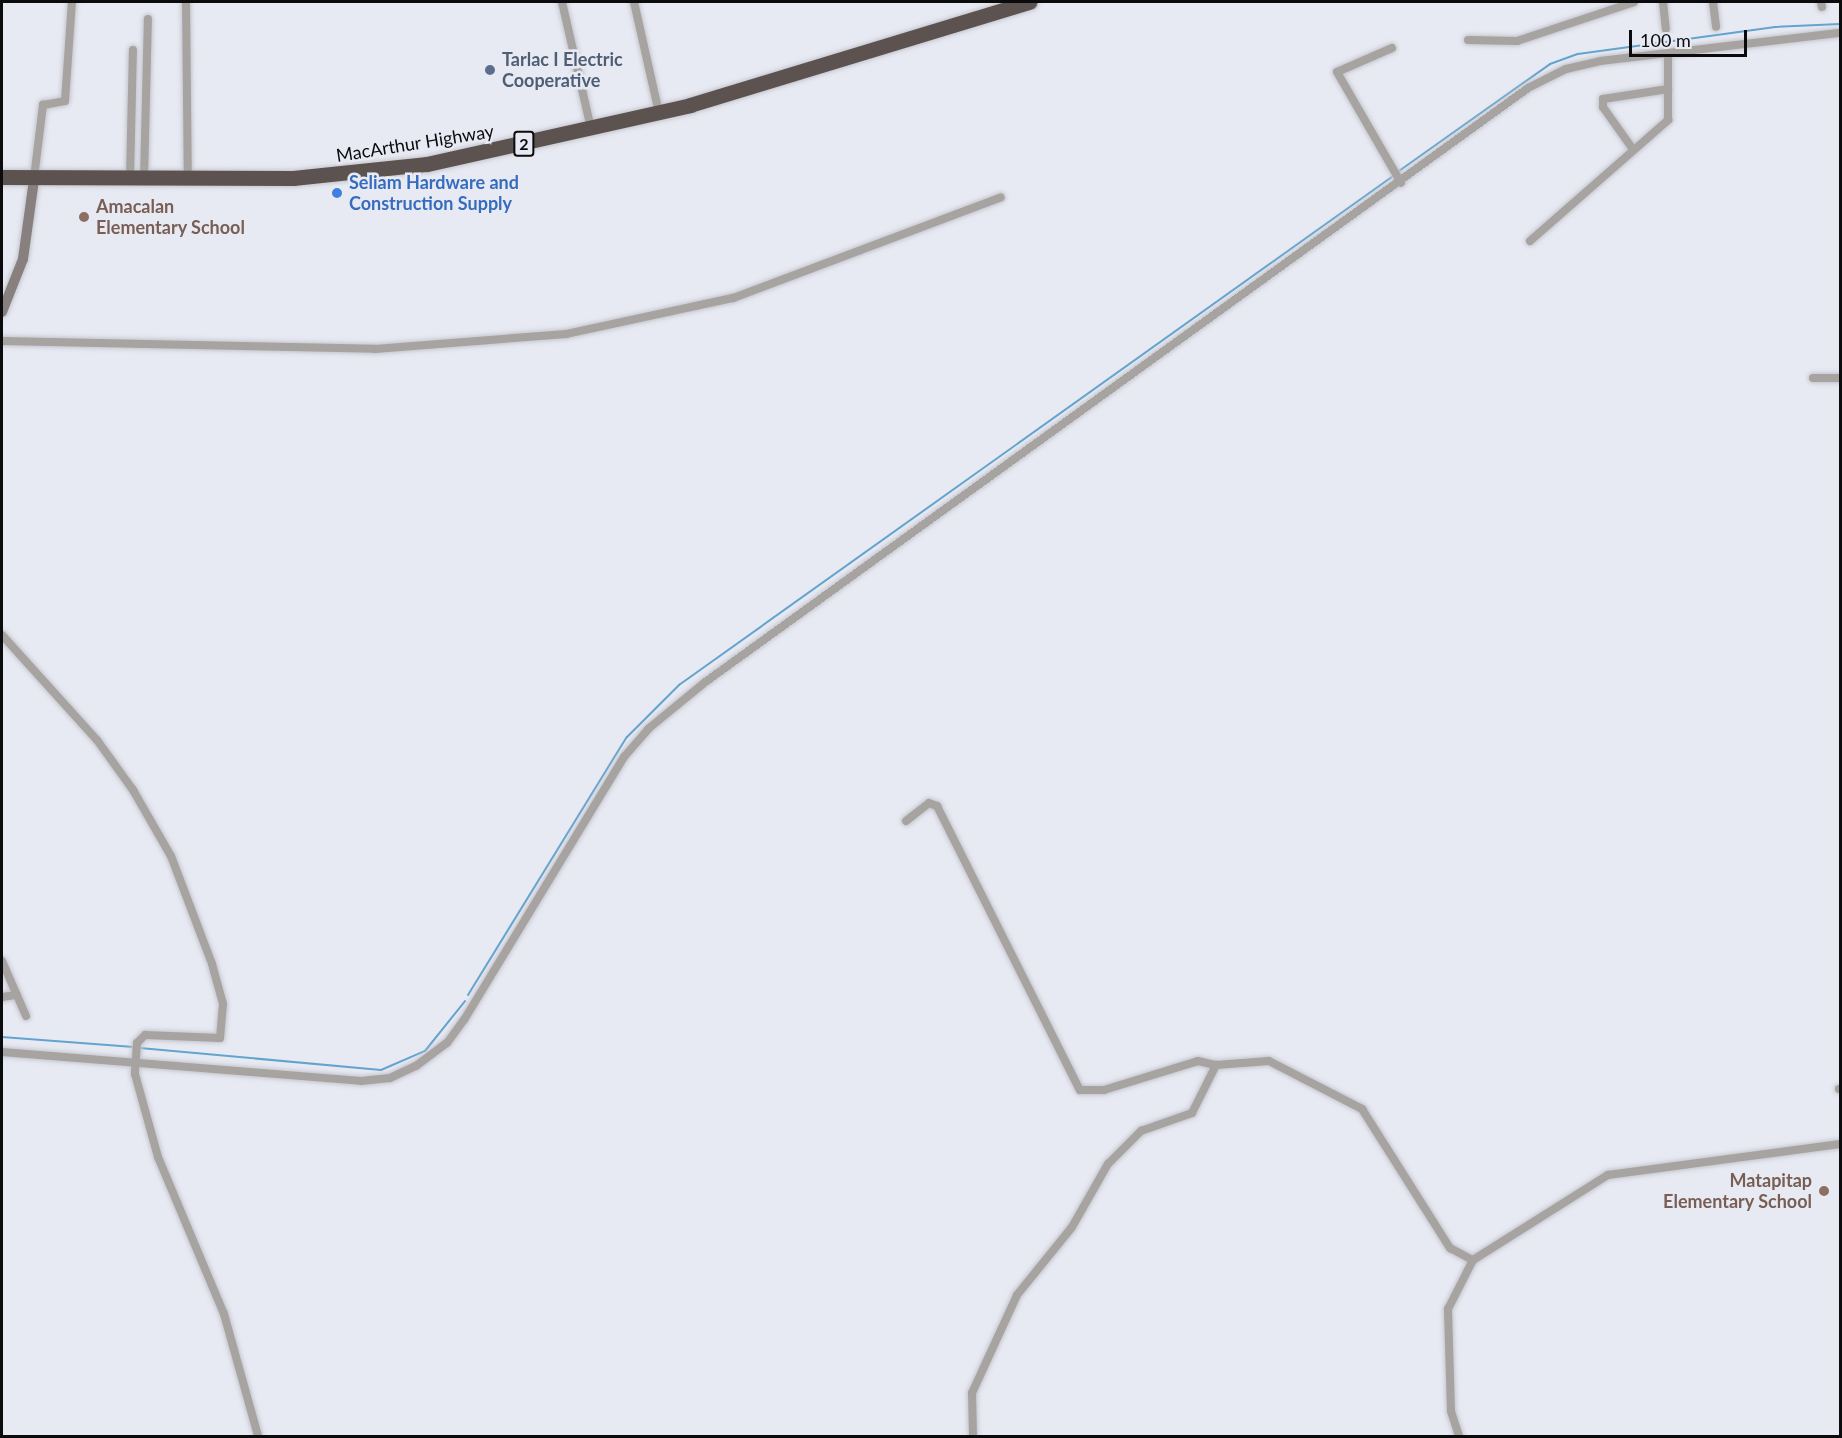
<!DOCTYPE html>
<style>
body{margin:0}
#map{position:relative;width:1842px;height:1438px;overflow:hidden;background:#e8eaf3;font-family:Lato,sans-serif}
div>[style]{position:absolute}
.stream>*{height:2px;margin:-1px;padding:0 1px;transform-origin:1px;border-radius:1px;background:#62a4ce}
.roads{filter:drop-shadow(0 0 2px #c5c6ce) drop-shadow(0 0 2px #c5c6ce)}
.street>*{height:8px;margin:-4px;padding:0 4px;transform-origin:4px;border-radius:4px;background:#a7a3a1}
.secondary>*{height:10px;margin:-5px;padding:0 5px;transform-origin:5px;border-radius:5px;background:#87807e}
.highway>*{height:15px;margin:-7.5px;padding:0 7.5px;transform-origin:7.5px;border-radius:7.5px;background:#5c5350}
.dots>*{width:16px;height:16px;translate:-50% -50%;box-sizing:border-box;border:3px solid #e8eaf3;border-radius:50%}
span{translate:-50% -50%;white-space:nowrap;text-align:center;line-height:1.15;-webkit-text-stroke:5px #e8eaf3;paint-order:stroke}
.shield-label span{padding:2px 4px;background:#e8eaf3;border:2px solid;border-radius:4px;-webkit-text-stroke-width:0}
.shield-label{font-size:16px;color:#0b0b0e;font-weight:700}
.service-label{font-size:18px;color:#4e5e75;font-weight:700}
.left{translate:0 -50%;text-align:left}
.street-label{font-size:18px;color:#0b0b0e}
.shop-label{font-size:18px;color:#366cbe;font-weight:700}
.education-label{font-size:18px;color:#785e54;font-weight:700}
.right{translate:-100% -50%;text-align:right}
.frame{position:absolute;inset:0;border:3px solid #0b0b0e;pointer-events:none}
.scale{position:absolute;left:1629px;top:30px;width:118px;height:27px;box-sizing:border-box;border:3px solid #0b0b0e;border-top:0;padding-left:8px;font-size:18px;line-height:21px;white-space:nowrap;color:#0b0b0e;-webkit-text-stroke:4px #e8eaf3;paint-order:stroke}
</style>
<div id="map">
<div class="stream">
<i style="left:1399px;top:171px;width:185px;rotate:-35.3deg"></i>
<i style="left:1550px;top:64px;width:30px;rotate:-20deg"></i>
<i style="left:1578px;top:54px;width:199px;rotate:-7.8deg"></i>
<i style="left:1775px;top:27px;width:65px;rotate:-2.6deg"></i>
<i style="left:468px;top:995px;width:303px;rotate:-58.4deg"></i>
<i style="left:627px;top:737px;width:74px;rotate:-45deg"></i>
<i style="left:679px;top:685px;width:877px;rotate:-35.48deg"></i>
<i style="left:2px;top:1037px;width:132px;rotate:4.3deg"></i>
<i style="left:140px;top:1048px;width:242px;rotate:5.2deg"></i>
<i style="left:381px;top:1070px;width:48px;rotate:-23.4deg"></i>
<i style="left:425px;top:1051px;width:64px;rotate:-51.3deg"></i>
</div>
<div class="roads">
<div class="street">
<i style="left:186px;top:2px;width:178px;rotate:89.4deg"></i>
<i style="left:562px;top:2px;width:130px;rotate:77.1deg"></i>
<i style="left:634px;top:2px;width:114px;rotate:77.3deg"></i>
<i style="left:1663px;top:2px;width:27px;rotate:84deg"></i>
<i style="left:1713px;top:2px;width:25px;rotate:83deg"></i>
<i style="left:1821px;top:2px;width:5px;rotate:79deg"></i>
<i style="left:1468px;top:40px;width:49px;rotate:1.2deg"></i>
<i style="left:1517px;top:41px;width:123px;rotate:-18.4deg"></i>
<i style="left:1392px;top:48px;width:60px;rotate:156.4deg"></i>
<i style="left:1337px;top:72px;width:128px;rotate:60deg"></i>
<i style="left:1632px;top:148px;width:50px;rotate:-125.3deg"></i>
<i style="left:1603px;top:107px;width:8px;rotate:-90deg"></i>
<i style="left:1603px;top:99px;width:66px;rotate:-8.7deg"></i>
<i style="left:34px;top:178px;width:74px;rotate:-83deg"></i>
<i style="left:43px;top:105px;width:22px;rotate:-10deg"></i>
<i style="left:65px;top:101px;width:99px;rotate:-86deg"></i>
<i style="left:130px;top:179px;width:129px;rotate:-88.7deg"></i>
<i style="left:144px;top:179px;width:160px;rotate:-88.6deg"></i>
<i style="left:1530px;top:241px;width:184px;rotate:-41.2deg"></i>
<i style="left:1668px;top:120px;width:65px;rotate:-90deg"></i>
<i style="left:2px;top:341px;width:373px;rotate:1.2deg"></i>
<i style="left:375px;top:349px;width:192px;rotate:-4.5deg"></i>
<i style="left:566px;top:334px;width:171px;rotate:-12.2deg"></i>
<i style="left:733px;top:298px;width:286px;rotate:-20.6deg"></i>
<i style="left:1813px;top:378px;width:27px"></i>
<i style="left:2px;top:635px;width:142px;rotate:47.9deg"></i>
<i style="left:97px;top:740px;width:62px;rotate:54.2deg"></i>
<i style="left:133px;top:790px;width:76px;rotate:60.1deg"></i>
<i style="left:171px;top:856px;width:116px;rotate:69.2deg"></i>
<i style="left:212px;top:964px;width:41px;rotate:74.6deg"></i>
<i style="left:223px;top:1004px;width:34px;rotate:95deg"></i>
<i style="left:220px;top:1038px;width:75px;rotate:-177.7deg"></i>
<i style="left:145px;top:1035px;width:11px;rotate:135deg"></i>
<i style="left:137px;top:1043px;width:31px;rotate:94deg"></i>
<i style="left:135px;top:1074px;width:86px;rotate:74.5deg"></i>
<i style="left:158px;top:1157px;width:170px;rotate:67.2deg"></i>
<i style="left:224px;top:1314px;width:127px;rotate:74.4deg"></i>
<i style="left:906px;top:821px;width:29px;rotate:-38deg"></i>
<i style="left:929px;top:803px;width:9px;rotate:21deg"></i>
<i style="left:937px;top:806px;width:318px;rotate:63.3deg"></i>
<i style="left:1080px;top:1090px;width:24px"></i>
<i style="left:1104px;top:1090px;width:98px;rotate:-17.1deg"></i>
<i style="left:1198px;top:1061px;width:18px;rotate:13deg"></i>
<i style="left:2px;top:961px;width:60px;rotate:66.4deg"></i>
<i style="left:2px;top:997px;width:15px;rotate:-8deg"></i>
<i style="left:2px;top:1052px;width:360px;rotate:4.6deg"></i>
<i style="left:361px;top:1081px;width:29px;rotate:-6deg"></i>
<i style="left:390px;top:1078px;width:29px;rotate:-25deg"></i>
<i style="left:416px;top:1066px;width:39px;rotate:-37deg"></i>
<i style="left:447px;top:1043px;width:29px;rotate:-54deg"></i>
<i style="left:464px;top:1020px;width:308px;rotate:-58.7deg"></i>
<i style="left:624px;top:757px;width:37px;rotate:-49deg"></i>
<i style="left:648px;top:729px;width:72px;rotate:-39.4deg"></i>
<i style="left:704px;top:683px;width:1016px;rotate:-35.83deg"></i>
<i style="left:1528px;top:88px;width:42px;rotate:-26.6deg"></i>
<i style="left:1566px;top:69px;width:35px;rotate:-13deg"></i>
<i style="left:1600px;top:61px;width:242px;rotate:-6.7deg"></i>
<i style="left:1839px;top:1089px;width:1px"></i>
<i style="left:973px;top:1436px;width:43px;rotate:-91.3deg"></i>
<i style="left:972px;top:1393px;width:108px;rotate:-65.3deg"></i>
<i style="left:1017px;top:1295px;width:87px;rotate:-51deg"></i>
<i style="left:1072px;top:1227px;width:73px;rotate:-60.3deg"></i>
<i style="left:1108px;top:1164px;width:47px;rotate:-45deg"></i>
<i style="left:1141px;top:1131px;width:54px;rotate:-19.4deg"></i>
<i style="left:1192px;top:1113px;width:54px;rotate:-63.4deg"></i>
<i style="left:1216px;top:1065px;width:53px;rotate:-4.3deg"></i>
<i style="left:1269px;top:1061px;width:105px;rotate:27.3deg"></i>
<i style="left:1362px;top:1109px;width:165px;rotate:57.7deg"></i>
<i style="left:1450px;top:1248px;width:26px;rotate:28deg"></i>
<i style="left:1473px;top:1260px;width:160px;rotate:-32.2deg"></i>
<i style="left:1608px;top:1175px;width:234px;rotate:-7.6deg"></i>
<i style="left:1459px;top:1436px;width:26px;rotate:-108deg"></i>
<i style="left:1451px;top:1411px;width:102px;rotate:-91.7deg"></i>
<i style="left:1448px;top:1309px;width:55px;rotate:-63deg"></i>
</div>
<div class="secondary">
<i style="left:2px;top:312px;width:57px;rotate:-68.4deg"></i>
<i style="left:23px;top:259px;width:80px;rotate:-82.1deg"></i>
</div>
<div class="highway">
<i style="left:2px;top:177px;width:291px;rotate:0.2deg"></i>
<i style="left:293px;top:178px;width:135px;rotate:-6deg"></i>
<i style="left:427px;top:164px;width:270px;rotate:-12.6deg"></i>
<i style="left:690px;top:105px;width:355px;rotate:-16.9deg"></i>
</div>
</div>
<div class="dots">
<i style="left:490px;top:70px;background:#5c6f8a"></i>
<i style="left:337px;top:193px;background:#3f7fe0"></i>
<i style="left:84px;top:217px;background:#8d6e63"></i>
<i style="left:1824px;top:1191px;background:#8d6e63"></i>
</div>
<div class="shield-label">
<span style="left:524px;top:144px">2</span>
</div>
<div class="service-label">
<span class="left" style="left:502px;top:70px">Tarlac I Electric<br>Cooperative</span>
</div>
<div class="street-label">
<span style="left:415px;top:143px;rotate:-9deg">MacArthur Highway</span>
</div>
<div class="shop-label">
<span class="left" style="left:349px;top:193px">Seliam Hardware and<br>Construction Supply</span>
</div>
<div class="education-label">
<span class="left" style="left:96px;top:217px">Amacalan<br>Elementary School</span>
<span class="right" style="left:1812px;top:1191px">Matapitap<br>Elementary School</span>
</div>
<div class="frame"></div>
<div class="scale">100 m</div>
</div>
